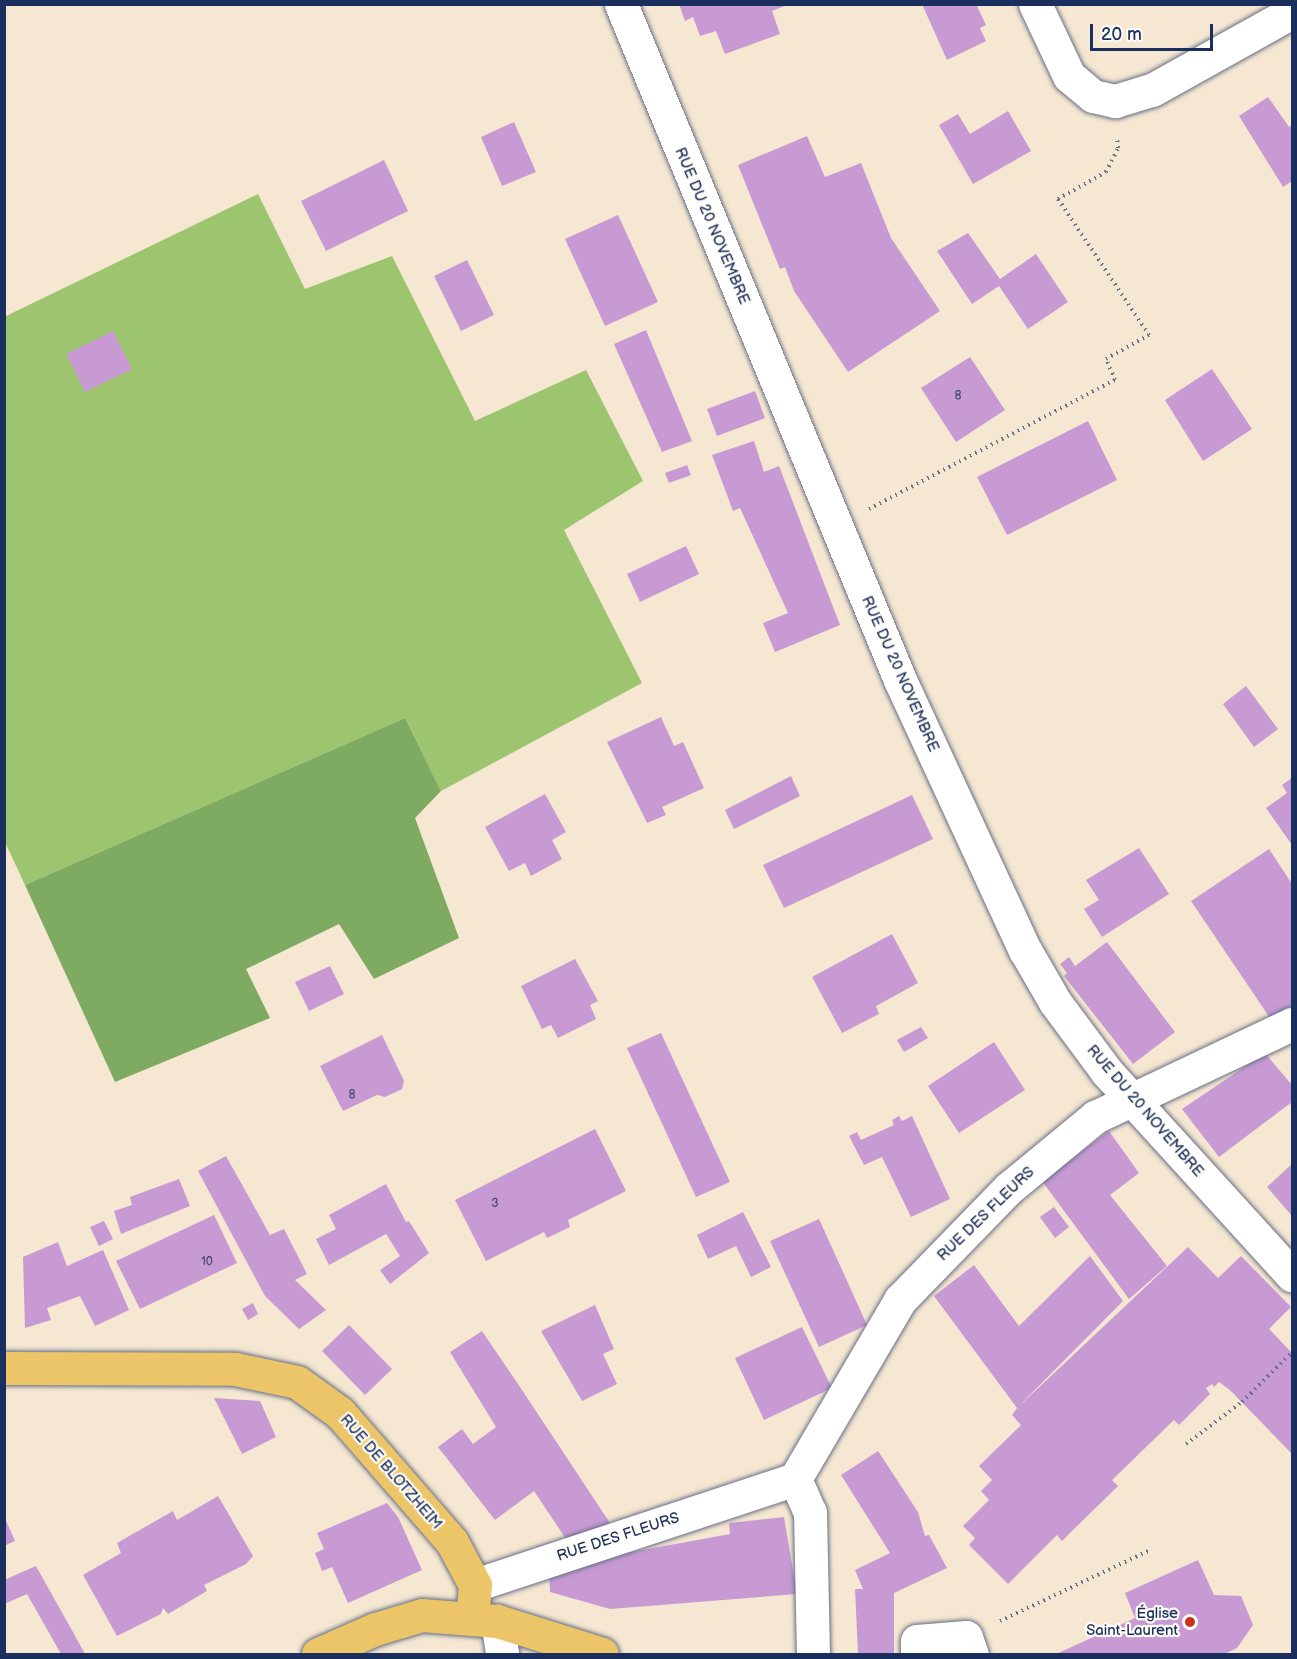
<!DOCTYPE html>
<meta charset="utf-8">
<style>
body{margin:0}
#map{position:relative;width:1297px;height:1659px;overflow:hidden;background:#f5e7d1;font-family:"Balsamiq Sans",sans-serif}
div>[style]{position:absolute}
.green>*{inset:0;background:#9dc46f}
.forest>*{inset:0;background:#7eaa62}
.building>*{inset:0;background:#c89ad4}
.path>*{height:4px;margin-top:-2px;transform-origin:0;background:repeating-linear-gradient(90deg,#676f86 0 1.5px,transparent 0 6px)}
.roads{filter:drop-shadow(0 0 2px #676f86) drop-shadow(0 0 2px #676f86)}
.minor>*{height:33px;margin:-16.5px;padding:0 16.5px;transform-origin:16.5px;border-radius:16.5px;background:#fff}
.major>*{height:33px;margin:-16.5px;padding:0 16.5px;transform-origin:16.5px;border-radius:16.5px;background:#edc569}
.dots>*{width:16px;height:16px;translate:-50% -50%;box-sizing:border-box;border:3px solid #fdfcf7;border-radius:50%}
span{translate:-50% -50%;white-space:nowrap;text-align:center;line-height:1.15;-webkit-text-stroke:4.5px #fdfcf7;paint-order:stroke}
.number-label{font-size:12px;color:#464a7c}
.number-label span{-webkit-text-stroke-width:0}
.street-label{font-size:15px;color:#1b2f5e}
.poi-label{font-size:15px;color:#1b2f5e}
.right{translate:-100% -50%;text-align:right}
.frame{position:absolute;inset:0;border:6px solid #1b2f5e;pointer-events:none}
.scale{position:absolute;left:1090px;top:24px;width:123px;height:27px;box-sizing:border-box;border:3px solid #1b2f5e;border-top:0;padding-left:8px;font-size:18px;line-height:21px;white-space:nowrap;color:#1b2f5e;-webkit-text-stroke:4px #fdfcf7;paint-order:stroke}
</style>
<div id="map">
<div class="green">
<i style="clip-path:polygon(258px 194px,305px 289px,392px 256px,475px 421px,586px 370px,643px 481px,564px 530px,642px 683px,441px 791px,405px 718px,25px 885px,4px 840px,4px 317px)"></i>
</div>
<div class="forest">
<i style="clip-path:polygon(405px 718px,441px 791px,415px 818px,459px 938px,374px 979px,339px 924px,246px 969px,270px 1018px,115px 1082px,25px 885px)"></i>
</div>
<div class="building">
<i style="clip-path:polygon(679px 4px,787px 4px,787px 5px,772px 11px,780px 34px,725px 54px,716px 31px,700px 36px,693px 17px,685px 21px)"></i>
<i style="clip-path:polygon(922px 4px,976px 4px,986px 25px,980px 28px,986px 41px,947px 60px)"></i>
<i style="clip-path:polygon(1268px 97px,1289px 127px,1292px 125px,1292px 181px,1283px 187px,1239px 116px)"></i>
<i style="clip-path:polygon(1008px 111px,1031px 151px,973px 184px,939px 125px,958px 114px,970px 134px)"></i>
<i style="clip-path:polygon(514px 122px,536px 172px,502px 186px,481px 137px)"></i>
<i style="clip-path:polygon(807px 136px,825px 177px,861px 163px,891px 238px,940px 311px,848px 372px,794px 291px,785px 267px,780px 269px,738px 165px)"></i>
<i style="clip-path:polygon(384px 160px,408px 211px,326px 251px,301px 201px)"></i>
<i style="clip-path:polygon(618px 215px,658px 302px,605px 326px,565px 239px)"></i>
<i style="clip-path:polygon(968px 233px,1000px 279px,1036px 254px,1068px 302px,1028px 329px,999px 286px,972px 304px,937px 251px)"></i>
<i style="clip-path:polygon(467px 260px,494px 315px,461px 331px,434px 276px)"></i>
<i style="clip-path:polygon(646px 330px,692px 441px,662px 452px,614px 344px)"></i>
<i style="clip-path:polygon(113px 331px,132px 369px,85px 392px,66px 354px)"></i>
<i style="clip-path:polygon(970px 357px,1005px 410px,956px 442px,921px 388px)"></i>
<i style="clip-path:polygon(1212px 369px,1252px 429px,1203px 461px,1165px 400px)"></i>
<i style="clip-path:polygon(755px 391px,765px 418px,717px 436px,707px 409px)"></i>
<i style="clip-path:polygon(1088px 421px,1117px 480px,1007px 535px,977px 477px)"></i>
<i style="clip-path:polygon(754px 441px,764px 472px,779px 466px,840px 625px,775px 652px,763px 623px,788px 613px,740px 508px,733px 511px,712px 455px)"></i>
<i style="clip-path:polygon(687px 465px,691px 475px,669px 483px,665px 473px)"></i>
<i style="clip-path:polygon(686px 546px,699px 574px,640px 602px,627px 574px)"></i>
<i style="clip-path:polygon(1246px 686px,1278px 729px,1254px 747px,1223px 704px)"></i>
<i style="clip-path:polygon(661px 717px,674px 746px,683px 742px,704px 788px,662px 807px,666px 815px,647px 823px,607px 742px)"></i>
<i style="clip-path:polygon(791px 776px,800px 796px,734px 829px,725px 810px)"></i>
<i style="clip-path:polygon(1292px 778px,1292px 845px,1266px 808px,1287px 793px,1282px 785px)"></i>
<i style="clip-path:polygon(545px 794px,566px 832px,552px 840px,562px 859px,531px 876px,525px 863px,509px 871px,485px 827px)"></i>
<i style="clip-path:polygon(912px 795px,933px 839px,784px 908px,763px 865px)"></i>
<i style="clip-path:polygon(1139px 848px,1169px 894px,1102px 937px,1084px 909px,1099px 900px,1086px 880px)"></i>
<i style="clip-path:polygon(1269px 849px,1292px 884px,1292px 1012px,1272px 1021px,1191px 901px)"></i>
<i style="clip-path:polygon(892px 934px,918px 983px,876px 1006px,879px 1014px,842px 1033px,812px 977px)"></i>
<i style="clip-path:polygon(1107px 942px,1175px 1032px,1133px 1064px,1064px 976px,1067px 973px,1060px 964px,1069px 957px,1075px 966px)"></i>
<i style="clip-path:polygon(575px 959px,598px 1001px,590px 1005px,596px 1019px,558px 1038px,551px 1025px,542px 1029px,521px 986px)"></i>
<i style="clip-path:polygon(330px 966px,344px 994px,309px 1011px,295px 982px)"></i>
<i style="clip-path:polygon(921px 1027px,928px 1038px,904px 1052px,897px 1040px)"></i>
<i style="clip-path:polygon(661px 1033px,730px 1182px,696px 1197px,627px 1048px)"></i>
<i style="clip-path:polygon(382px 1035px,404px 1081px,402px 1089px,385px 1097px,377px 1095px,343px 1111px,320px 1066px)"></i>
<i style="clip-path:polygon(994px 1042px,1025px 1090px,959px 1133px,928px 1086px)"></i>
<i style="clip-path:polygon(1265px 1053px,1292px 1085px,1292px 1102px,1219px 1157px,1182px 1109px)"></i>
<i style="clip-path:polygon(899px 1116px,902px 1121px,912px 1116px,950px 1199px,911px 1217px,882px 1157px,864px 1165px,849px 1136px,857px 1132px,861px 1140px,894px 1125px,892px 1120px)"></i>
<i style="clip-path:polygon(595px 1129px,626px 1191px,568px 1220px,570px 1227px,547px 1238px,544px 1232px,486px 1261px,455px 1200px)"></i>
<i style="clip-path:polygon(1109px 1131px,1139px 1173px,1110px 1195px,1167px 1266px,1129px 1299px,1042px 1181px)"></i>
<i style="clip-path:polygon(226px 1156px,270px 1235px,284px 1229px,307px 1274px,295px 1280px,326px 1310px,299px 1329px,265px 1296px,198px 1171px)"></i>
<i style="clip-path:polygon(1292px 1164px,1292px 1216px,1267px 1187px)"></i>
<i style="clip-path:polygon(179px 1179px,190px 1206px,121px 1234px,114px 1211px,132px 1205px,130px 1197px)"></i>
<i style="clip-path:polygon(386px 1184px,406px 1222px,409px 1221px,429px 1253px,390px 1284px,380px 1270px,400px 1256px,386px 1234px,329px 1265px,316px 1239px,336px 1229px,329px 1215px)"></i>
<i style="clip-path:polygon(1054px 1207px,1069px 1227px,1055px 1238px,1040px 1217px)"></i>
<i style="clip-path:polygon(743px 1212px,771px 1267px,751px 1277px,736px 1246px,708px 1259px,697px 1235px)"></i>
<i style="clip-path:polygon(214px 1215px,237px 1263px,140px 1309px,116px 1261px)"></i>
<i style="clip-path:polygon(819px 1219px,867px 1325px,819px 1347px,770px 1241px)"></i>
<i style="clip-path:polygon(104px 1221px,113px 1239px,99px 1246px,90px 1227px)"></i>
<i style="clip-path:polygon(58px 1242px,67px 1266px,103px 1250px,129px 1310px,95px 1326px,80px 1296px,47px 1308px,51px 1320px,25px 1328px,23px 1257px)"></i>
<i style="clip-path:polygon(1188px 1247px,1218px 1278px,1241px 1256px,1291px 1307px,1269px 1329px,1292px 1353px,1292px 1454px,1230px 1390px,1219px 1382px,1214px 1387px,1212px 1384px,1206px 1388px,1210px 1394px,1179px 1425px,1174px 1420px,1112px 1480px,1118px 1486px,1073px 1530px,1062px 1541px,1057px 1535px,1008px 1584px,969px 1545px,975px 1538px,963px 1526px,989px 1500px,981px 1491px,992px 1480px,979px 1466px,1021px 1425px,1012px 1415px,1017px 1408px,934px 1296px,974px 1265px,1019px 1326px,1090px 1256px,1123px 1301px,1017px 1408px)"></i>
<i style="clip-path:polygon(253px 1303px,258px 1314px,248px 1320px,242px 1309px)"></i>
<i style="clip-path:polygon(595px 1305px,614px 1349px,603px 1354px,617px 1384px,582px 1401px,541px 1331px)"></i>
<i style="clip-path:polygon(349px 1325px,392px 1369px,365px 1395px,322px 1351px)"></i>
<i style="clip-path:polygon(802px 1327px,832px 1388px,764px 1420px,735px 1358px)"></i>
<i style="clip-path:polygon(482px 1331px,518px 1384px,612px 1526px,566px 1539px,534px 1491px,495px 1520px,438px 1447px,462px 1429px,473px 1444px,496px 1427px,450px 1352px)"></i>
<i style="clip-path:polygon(214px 1398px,260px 1401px,276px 1437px,242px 1454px)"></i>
<i style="clip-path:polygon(878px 1451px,918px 1512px,925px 1536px,929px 1535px,947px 1568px,894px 1593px,894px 1654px,858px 1654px,855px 1589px,863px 1589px,855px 1570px,890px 1553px,841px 1475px)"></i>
<i style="clip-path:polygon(218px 1496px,253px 1556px,246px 1564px,204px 1585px,207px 1591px,168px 1614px,163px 1608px,161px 1614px,117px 1636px,83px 1575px,121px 1553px,117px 1543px,173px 1511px,177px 1520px)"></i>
<i style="clip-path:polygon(387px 1503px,398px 1517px,422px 1570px,348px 1603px,332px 1567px,322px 1571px,315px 1553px,324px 1549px,317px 1533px)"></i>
<i style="clip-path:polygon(4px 1516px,15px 1541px,4px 1546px)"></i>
<i style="clip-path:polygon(784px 1517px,797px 1594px,610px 1609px,550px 1592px,549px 1567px,730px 1534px,729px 1523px)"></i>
<i style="clip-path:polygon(1198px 1560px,1214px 1595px,1241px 1596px,1253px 1625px,1237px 1648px,1224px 1654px,1056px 1654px,1135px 1618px,1125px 1593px)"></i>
<i style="clip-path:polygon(36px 1566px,74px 1634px,85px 1654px,61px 1654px,27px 1594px,4px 1604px,4px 1580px)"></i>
</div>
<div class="path">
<i style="left:869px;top:509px;width:278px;rotate:-27.7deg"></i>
<i style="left:1115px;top:380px;width:23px;rotate:-113deg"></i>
<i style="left:1106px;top:359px;width:49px;rotate:-29.2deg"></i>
<i style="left:1149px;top:335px;width:164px;rotate:-123.8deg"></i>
<i style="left:1058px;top:199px;width:55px;rotate:-29.4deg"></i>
<i style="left:1106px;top:172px;width:27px;rotate:-63deg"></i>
<i style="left:1118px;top:148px;width:10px;rotate:-96deg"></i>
<i style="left:1186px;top:1444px;width:70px;rotate:-36.9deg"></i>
<i style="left:1242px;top:1402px;width:71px;rotate:-45deg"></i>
<i style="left:1000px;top:1621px;width:164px;rotate:-25.3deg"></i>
</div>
<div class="roads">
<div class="minor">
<i style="left:621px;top:4px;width:731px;rotate:67.57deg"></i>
<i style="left:900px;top:680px;width:298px;rotate:65.2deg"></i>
<i style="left:1025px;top:950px;width:60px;rotate:60deg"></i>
<i style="left:1055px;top:1002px;width:87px;rotate:53.4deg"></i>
<i style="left:1107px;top:1072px;width:275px;rotate:47.7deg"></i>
<i style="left:1035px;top:4px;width:80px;rotate:64.7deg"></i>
<i style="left:1069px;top:76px;width:31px;rotate:40deg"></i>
<i style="left:1093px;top:96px;width:23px;rotate:13deg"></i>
<i style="left:1115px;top:101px;width:39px;rotate:-17deg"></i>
<i style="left:1152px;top:90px;width:160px;rotate:-29.1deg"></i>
<i style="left:795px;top:1479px;width:36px;rotate:66deg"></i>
<i style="left:810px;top:1512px;width:142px;rotate:88.8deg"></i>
<i style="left:475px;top:1585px;width:337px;rotate:-18.3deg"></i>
<i style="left:795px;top:1479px;width:208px;rotate:-59.6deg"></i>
<i style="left:900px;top:1300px;width:156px;rotate:-45.8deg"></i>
<i style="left:1009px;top:1188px;width:112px;rotate:-39.5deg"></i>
<i style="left:1095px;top:1117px;width:218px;rotate:-25.3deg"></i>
<i style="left:497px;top:1621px;width:33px;rotate:81deg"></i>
<i style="left:917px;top:1654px;width:13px;rotate:-90deg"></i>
<i style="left:917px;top:1641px;width:49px;rotate:-4.7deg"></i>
<i style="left:966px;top:1637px;width:18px;rotate:71deg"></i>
</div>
<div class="major">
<i style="left:4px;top:1368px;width:231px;rotate:0.2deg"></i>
<i style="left:235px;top:1369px;width:63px;rotate:11.8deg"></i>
<i style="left:297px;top:1382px;width:53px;rotate:35.8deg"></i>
<i style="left:340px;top:1413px;width:171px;rotate:49deg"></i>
<i style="left:452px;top:1542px;width:49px;rotate:61.9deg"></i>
<i style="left:475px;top:1585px;width:32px;rotate:95deg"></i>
<i style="left:318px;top:1654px;width:62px;rotate:-23.7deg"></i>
<i style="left:375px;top:1629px;width:49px;rotate:-16.6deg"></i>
<i style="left:422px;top:1615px;width:75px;rotate:4.6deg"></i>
<i style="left:497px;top:1621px;width:110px;rotate:17.4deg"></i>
</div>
</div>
<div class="dots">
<i style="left:1190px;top:1622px;background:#c8321e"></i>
</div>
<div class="number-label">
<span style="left:958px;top:396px">8</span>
<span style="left:352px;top:1095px">8</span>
<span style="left:495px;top:1204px">3</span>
<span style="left:207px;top:1262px">10</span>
</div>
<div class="street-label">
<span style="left:712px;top:226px;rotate:67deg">RUE DU 20 NOVEMBRE</span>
<span style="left:900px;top:674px;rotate:66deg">RUE DU 20 NOVEMBRE</span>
<span style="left:1145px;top:1111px;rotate:49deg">RUE DU 20 NOVEMBRE</span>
<span style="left:986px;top:1214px;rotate:-44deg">RUE DES FLEURS</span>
<span style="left:391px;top:1472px;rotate:49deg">RUE DE BLOTZHEIM</span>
<span style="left:618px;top:1537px;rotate:-18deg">RUE DES FLEURS</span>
</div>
<div class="poi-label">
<span class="right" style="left:1178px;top:1622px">Église<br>Saint-Laurent</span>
</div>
<div class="frame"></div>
<div class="scale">20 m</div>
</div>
